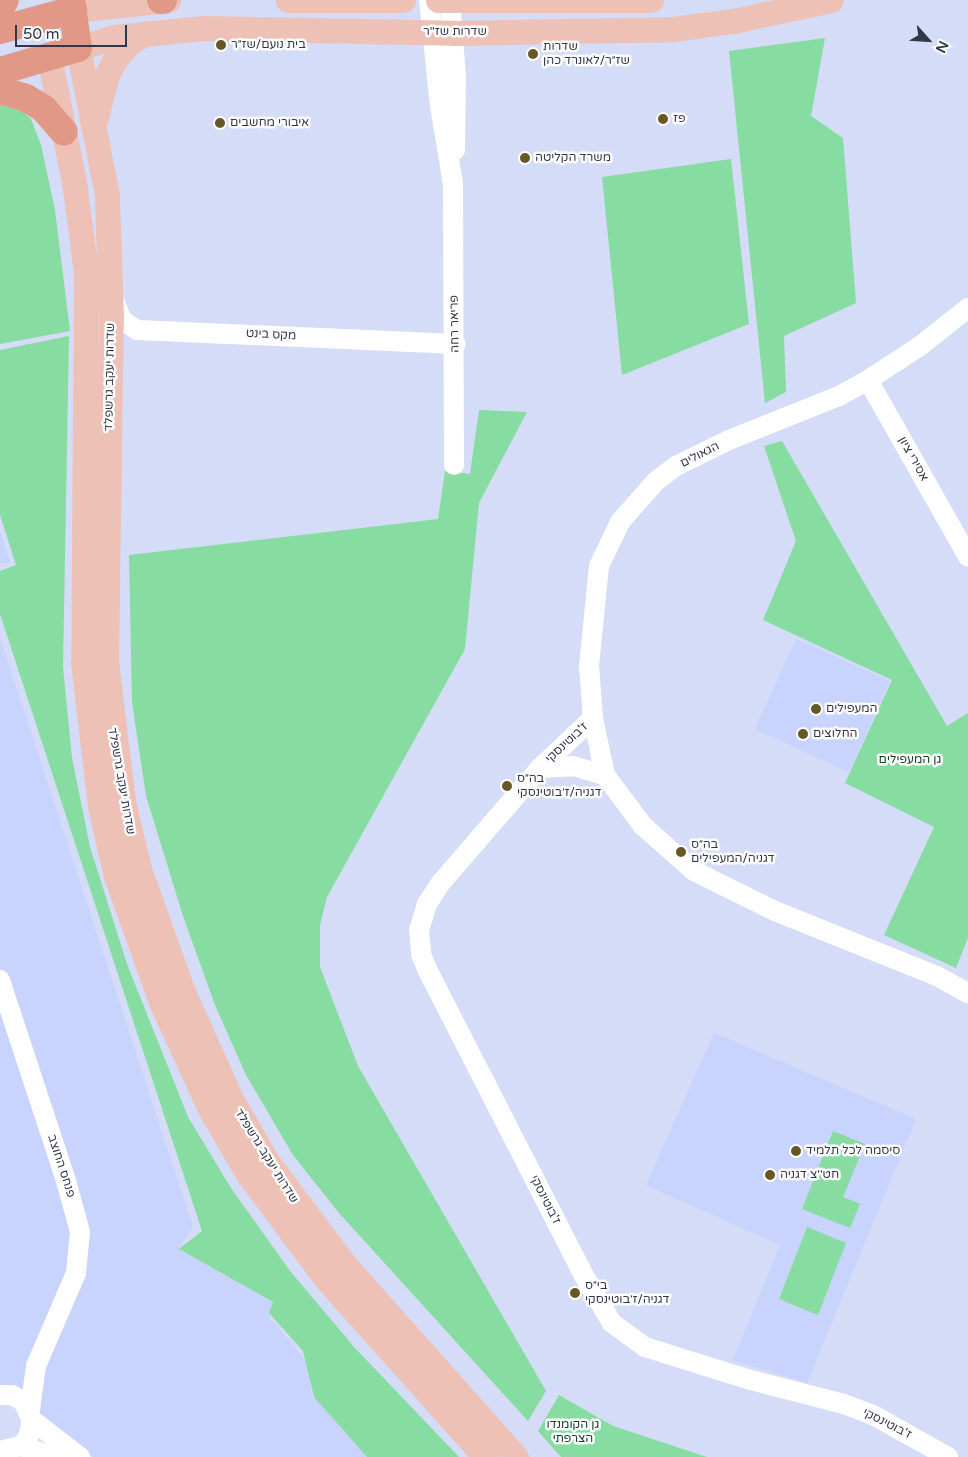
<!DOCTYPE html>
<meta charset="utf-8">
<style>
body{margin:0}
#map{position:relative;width:968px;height:1457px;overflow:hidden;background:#d4dcf7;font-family:"Varela Round","Noto Sans Hebrew",sans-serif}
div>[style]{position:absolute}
.built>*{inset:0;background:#c8d3fe}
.green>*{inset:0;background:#87dca2}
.minor>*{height:20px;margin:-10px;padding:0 10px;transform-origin:10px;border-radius:10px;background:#fff}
.major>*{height:25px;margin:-12.5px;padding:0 12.5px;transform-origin:12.5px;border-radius:12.5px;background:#eec1b7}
.highway>*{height:28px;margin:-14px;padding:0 14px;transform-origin:14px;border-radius:14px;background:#e29887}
.dots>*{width:14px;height:14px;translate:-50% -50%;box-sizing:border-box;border:2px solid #fefefe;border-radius:50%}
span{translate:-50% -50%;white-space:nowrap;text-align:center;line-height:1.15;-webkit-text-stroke:5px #fefefe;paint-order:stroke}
.street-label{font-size:12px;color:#313648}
.poi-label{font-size:12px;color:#313648}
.left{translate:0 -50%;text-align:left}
.park-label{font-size:12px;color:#104023}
.north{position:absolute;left:903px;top:15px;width:50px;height:50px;-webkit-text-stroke:4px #fefefe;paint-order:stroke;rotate:116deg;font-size:14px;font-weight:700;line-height:20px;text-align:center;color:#313648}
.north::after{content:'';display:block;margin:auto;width:18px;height:22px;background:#313648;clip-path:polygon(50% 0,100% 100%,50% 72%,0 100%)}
.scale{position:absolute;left:15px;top:25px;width:112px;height:22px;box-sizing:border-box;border:2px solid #313648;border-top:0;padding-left:6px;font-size:15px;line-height:18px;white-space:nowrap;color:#313648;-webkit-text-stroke:4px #fefefe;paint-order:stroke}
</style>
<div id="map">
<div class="built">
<i style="clip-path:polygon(0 531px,10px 562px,0 564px)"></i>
<i style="clip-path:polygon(0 638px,193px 1227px,179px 1248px,273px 1303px,269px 1316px,306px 1361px,312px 1395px,369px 1457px,94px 1457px,0 1394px)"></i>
<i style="clip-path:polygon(796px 639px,890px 681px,849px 772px,755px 729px)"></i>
<i style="clip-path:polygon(714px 1033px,916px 1119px,807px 1383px,733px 1360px,780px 1245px,646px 1185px)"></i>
</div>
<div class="green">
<i style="clip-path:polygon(825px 38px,811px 116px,843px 138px,856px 303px,784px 336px,786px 392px,765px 403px,729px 51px)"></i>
<i style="clip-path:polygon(0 105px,22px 111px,31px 119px,41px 145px,55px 210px,70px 331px,0 344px)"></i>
<i style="clip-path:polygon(731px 159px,749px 324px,622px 375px,602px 177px)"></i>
<i style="clip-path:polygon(69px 336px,63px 667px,72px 758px,90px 847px,127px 964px,188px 1117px,231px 1188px,290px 1271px,355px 1348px,459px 1457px,367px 1457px,314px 1397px,303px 1351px,269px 1313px,273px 1302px,179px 1249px,202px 1231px,0 614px,0 571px,16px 565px,0 515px,0 350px)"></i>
<i style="clip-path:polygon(479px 410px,527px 412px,479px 503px,465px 649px,327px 897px,320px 925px,320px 967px,358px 1066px,546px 1391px,528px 1421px,339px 1213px,293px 1155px,246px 1075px,215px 1005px,183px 916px,146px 796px,132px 702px,129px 555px,438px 519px,445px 471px,470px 474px)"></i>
<i style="clip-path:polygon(782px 441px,947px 726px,968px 713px,968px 938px,956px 968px,884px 935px,934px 827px,845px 783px,892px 680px,763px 620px,796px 541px,764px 446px)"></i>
<i style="clip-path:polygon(833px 1131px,865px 1144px,843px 1197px,860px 1204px,850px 1228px,802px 1209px)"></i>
<i style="clip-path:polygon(807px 1227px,846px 1243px,818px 1315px,779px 1299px)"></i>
<i style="clip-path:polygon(559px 1395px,613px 1426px,707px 1457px,561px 1457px,538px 1431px)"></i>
</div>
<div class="minor">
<i style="left:429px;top:0;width:107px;rotate:84.1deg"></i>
<i style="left:440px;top:106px;width:79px;rotate:80.5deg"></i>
<i style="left:453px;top:184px;width:281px;rotate:89.8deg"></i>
<i style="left:450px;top:0;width:77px;rotate:85.5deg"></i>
<i style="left:456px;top:77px;width:73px;rotate:90.8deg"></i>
<i style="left:113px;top:298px;width:24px;rotate:68deg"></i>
<i style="left:122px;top:320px;width:18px;rotate:34deg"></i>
<i style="left:137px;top:330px;width:319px;rotate:2.5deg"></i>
<i style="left:968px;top:308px;width:61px;rotate:141.6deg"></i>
<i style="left:920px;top:346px;width:62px;rotate:146.8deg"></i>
<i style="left:868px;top:380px;width:33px;rotate:151deg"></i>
<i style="left:839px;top:396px;width:118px;rotate:158.2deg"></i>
<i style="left:729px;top:440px;width:59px;rotate:153.9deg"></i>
<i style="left:676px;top:466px;width:25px;rotate:143deg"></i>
<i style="left:656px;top:481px;width:55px;rotate:131.3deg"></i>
<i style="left:620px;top:522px;width:49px;rotate:115.5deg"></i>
<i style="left:599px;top:566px;width:100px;rotate:95.7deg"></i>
<i style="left:589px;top:666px;width:52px;rotate:85.6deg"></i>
<i style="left:593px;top:718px;width:58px;rotate:78.1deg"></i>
<i style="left:605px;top:775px;width:64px;rotate:53.3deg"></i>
<i style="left:643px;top:826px;width:68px;rotate:41.4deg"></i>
<i style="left:694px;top:871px;width:90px;rotate:26.3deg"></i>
<i style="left:775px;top:911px;width:175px;rotate:21.9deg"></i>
<i style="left:937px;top:976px;width:35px;rotate:29deg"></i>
<i style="left:868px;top:380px;width:203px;rotate:60.5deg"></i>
<i style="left:593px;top:718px;width:73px;rotate:136.7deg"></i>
<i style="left:540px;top:768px;width:153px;rotate:130.8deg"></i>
<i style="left:440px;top:884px;width:24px;rotate:123deg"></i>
<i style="left:427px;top:904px;width:27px;rotate:107deg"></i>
<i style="left:419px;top:930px;width:24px;rotate:85deg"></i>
<i style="left:421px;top:954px;width:18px;rotate:68deg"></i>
<i style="left:428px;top:971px;width:340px;rotate:62.9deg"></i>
<i style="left:583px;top:1274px;width:57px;rotate:59.4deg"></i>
<i style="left:612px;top:1323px;width:41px;rotate:36deg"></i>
<i style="left:645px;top:1347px;width:107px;rotate:17.4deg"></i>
<i style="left:747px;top:1379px;width:100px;rotate:14.5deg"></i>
<i style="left:844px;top:1404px;width:31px;rotate:21deg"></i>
<i style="left:873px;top:1415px;width:86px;rotate:29.2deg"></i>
<i style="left:540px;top:768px;width:33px;rotate:-3deg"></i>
<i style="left:573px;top:766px;width:33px;rotate:16deg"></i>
<i style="left:0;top:980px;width:212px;rotate:71.8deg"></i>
<i style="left:66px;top:1181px;width:53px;rotate:74.6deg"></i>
<i style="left:80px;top:1232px;width:41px;rotate:95.6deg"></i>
<i style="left:76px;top:1273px;width:101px;rotate:113.3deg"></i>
<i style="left:36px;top:1366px;width:44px;rotate:97.8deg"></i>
<i style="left:0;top:1395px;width:12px"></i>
<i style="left:12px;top:1395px;width:13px;rotate:29deg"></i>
<i style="left:23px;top:1401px;width:21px;rotate:65deg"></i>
<i style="left:32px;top:1420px;width:18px;rotate:103deg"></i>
<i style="left:28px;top:1438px;width:11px;rotate:131deg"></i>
<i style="left:21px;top:1446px;width:22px;rotate:167deg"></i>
<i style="left:32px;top:1420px;width:61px;rotate:37.6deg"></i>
<i style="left:21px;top:1446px;width:35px;rotate:18deg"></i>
</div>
<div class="major">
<i style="left:288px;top:0;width:115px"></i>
<i style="left:438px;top:0;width:213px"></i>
<i style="left:73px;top:10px;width:96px;rotate:-6deg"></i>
<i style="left:49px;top:56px;width:128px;rotate:78.8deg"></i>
<i style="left:74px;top:182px;width:91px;rotate:82.4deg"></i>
<i style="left:86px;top:272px;width:390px;rotate:90.4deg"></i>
<i style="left:83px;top:662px;width:145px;rotate:83.3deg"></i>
<i style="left:100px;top:806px;width:72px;rotate:77.1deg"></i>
<i style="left:116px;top:876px;width:134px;rotate:70.3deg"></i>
<i style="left:161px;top:1002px;width:120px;rotate:65.4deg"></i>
<i style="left:211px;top:1111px;width:73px;rotate:59.6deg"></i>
<i style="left:248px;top:1174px;width:132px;rotate:53.3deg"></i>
<i style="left:327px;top:1280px;width:237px;rotate:48.2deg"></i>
<i style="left:96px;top:117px;width:43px;rotate:-75.3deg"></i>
<i style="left:107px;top:75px;width:18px;rotate:-63deg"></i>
<i style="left:115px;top:59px;width:23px;rotate:-49deg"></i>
<i style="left:130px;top:42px;width:18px;rotate:-29deg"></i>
<i style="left:516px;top:1457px;width:257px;rotate:-131.7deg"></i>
<i style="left:345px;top:1265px;width:130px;rotate:-126.9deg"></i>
<i style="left:267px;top:1161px;width:69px;rotate:-120.3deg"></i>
<i style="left:232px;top:1101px;width:120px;rotate:-114.2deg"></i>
<i style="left:183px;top:992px;width:131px;rotate:-109.7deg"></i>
<i style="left:139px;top:869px;width:69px;rotate:-103.4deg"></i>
<i style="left:123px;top:802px;width:142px;rotate:-96.9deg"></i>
<i style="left:106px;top:661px;width:343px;rotate:-89.2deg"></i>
<i style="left:111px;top:318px;width:123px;rotate:-91.9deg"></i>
<i style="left:107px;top:195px;width:150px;rotate:-101.2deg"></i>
<i style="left:78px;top:48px;width:38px;rotate:-17deg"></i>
<i style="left:114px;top:37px;width:90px;rotate:-5.7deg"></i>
<i style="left:204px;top:28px;width:250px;rotate:1.1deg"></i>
<i style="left:454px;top:33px;width:219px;rotate:-1deg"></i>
<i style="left:673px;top:29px;width:61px;rotate:-7.6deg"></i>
<i style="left:733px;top:21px;width:100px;rotate:-12.1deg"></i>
</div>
<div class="highway">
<i style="left:161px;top:0;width:2px"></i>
<i style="left:0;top:8px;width:9px;rotate:-58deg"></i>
<i style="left:0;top:30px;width:76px;rotate:-15.3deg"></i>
<i style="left:0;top:71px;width:81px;rotate:-16.4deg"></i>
<i style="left:78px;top:48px;width:49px;rotate:-98.3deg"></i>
<i style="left:0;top:90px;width:27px;rotate:17deg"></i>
<i style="left:26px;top:98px;width:21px;rotate:31deg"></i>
<i style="left:44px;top:109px;width:30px;rotate:49deg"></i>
</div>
<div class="dots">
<i style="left:221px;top:45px;background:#665825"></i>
<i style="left:533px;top:54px;background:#665825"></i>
<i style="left:663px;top:119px;background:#665825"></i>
<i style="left:220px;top:123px;background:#665825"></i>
<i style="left:525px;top:158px;background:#665825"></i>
<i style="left:816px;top:709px;background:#665825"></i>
<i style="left:803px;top:734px;background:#665825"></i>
<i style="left:507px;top:786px;background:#665825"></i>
<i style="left:681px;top:852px;background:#665825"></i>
<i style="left:796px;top:1151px;background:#665825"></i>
<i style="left:770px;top:1175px;background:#665825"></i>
<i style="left:575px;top:1293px;background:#665825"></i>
</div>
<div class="street-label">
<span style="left:455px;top:32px">שדרות שז"ר</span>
<span style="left:455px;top:324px;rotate:-91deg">פריאר רחה</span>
<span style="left:271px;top:335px;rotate:3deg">מקס בינט</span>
<span style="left:110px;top:377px;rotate:-89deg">שדרות יעקב גרשפלד</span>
<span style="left:700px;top:455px;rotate:-27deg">הגאולים</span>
<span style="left:913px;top:459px;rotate:61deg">אסירי ציון</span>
<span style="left:567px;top:743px;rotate:-43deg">ז'בוטינסקי</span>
<span style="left:121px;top:781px;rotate:80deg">שדרות יעקב גרשפלד</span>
<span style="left:266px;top:1156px;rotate:58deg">שדרות יעקב גרשפלד</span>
<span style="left:61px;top:1166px;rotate:72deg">פנחס החוצב</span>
<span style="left:545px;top:1200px;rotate:63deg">ז'בוטינסקי</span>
<span style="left:887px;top:1424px;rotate:27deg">ז'בוטינסקי</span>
</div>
<div class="poi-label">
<span class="left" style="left:231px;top:45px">בית נועם/שז״ר</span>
<span class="left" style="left:543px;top:54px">שדרות<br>שז״ר/לאונרד כהן</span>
<span class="left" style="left:673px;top:119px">פז</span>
<span class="left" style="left:230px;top:123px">איבורי מחשבים</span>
<span class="left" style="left:535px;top:158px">משרד הקליטה</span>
<span class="left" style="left:826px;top:709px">המעפילים</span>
<span class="left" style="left:813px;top:734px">החלוצים</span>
<span class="left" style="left:517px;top:786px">בה״ס<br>דגניה/ז׳בוטינסקי</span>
<span class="left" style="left:691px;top:852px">בה״ס<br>דגניה/המעפילים</span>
<span class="left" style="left:806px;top:1151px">סיסמה לכל תלמיד</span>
<span class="left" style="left:780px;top:1175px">חט''צ דגניה</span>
<span class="left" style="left:585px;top:1293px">בי״ס<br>דגניה/ז׳בוטינסקי</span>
</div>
<div class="park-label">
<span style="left:910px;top:760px">גן המעפילים</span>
<span style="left:573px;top:1432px">גן הקומנדו<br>הצרפתי</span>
</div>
<div class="north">N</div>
<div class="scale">50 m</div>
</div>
